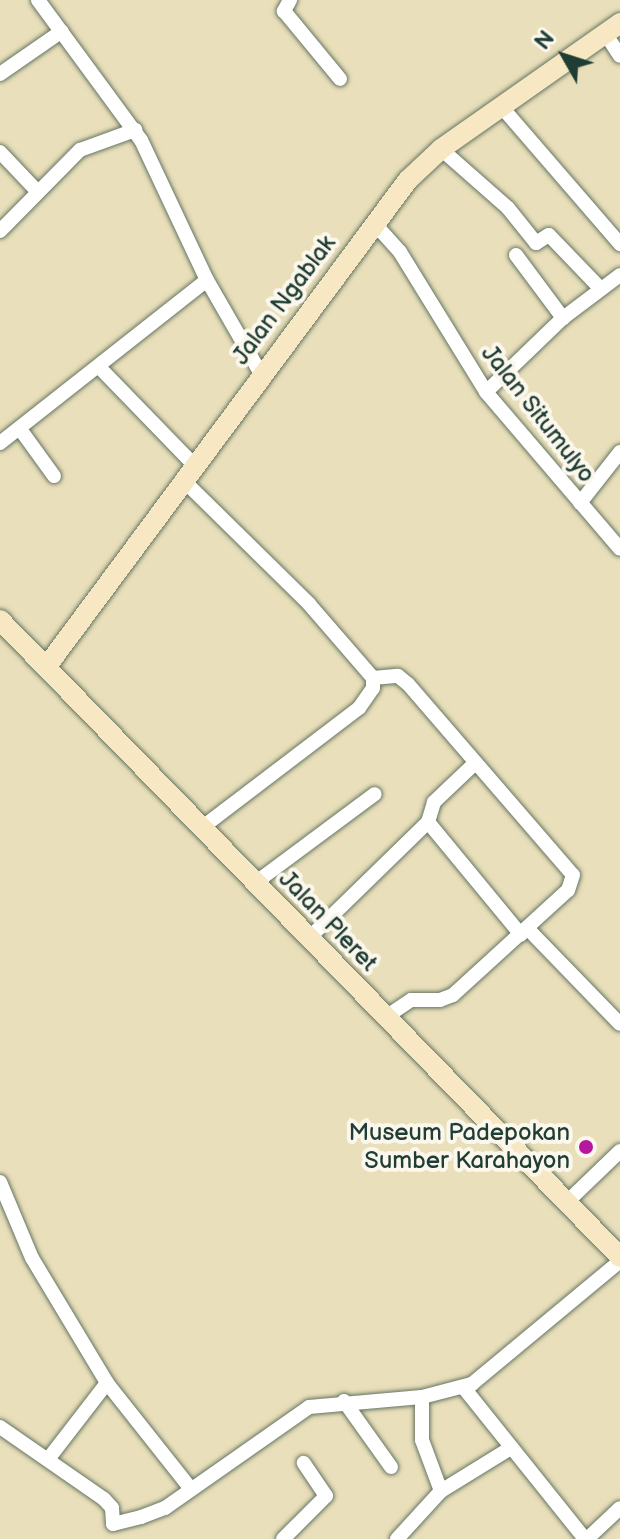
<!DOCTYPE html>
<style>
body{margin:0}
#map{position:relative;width:620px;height:1539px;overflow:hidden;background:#e9dfba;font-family:"Balsamiq Sans",sans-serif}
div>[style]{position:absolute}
.roads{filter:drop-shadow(0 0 2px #667663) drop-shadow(0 0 2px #667663)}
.street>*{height:14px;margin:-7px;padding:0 7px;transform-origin:7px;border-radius:7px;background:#fff}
.secondary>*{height:20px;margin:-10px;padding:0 10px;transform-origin:10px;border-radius:10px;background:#f7e8c3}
.dots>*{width:22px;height:22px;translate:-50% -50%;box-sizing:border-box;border:4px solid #fbf7ec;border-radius:50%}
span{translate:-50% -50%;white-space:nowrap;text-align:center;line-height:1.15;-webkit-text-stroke:8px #fbf7ec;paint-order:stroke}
.street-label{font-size:24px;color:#1f3d34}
.poi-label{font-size:24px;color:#1f3d34}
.right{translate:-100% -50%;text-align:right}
.north{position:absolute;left:524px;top:16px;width:80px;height:80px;-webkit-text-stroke:6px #fbf7ec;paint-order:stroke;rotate:309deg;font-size:22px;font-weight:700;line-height:32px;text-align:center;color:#1f3d34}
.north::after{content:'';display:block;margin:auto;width:28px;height:36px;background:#1f3d34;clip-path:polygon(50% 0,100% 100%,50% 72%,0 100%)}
</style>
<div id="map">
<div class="roads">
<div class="street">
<i style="left:38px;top:0;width:174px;rotate:53.7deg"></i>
<i style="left:141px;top:140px;width:155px;rotate:64.8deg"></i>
<i style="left:207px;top:280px;width:108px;rotate:60.1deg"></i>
<i style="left:290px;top:0;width:13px;rotate:119deg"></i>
<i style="left:284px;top:11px;width:88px;rotate:50.5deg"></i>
<i style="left:605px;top:33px;width:27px;rotate:57deg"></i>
<i style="left:0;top:74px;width:75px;rotate:-34.7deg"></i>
<i style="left:500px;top:105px;width:184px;rotate:49.2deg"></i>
<i style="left:441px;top:149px;width:89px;rotate:41.4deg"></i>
<i style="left:508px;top:208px;width:45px;rotate:51.3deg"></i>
<i style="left:536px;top:243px;width:15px;rotate:-32deg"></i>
<i style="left:549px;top:235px;width:75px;rotate:46.1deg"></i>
<i style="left:0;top:152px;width:52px;rotate:46.5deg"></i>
<i style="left:374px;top:223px;width:39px;rotate:48deg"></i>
<i style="left:400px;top:252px;width:164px;rotate:58.4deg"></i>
<i style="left:486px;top:392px;width:206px;rotate:49.5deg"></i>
<i style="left:0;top:231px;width:114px;rotate:-45.4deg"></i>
<i style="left:80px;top:150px;width:59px;rotate:-20deg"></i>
<i style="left:516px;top:255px;width:79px;rotate:53.3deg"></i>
<i style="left:100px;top:368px;width:135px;rotate:45.9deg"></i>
<i style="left:486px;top:392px;width:107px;rotate:-43.9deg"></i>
<i style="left:563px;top:318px;width:71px;rotate:-37deg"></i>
<i style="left:20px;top:429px;width:58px;rotate:54.1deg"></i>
<i style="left:0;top:443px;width:263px;rotate:-38.2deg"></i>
<i style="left:184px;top:481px;width:175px;rotate:44.5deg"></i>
<i style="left:309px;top:604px;width:98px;rotate:49.1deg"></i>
<i style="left:373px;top:678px;width:10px;rotate:90deg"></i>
<i style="left:373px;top:688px;width:24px;rotate:125deg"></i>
<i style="left:359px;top:708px;width:195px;rotate:142.7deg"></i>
<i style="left:580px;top:503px;width:65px;rotate:-51.9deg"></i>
<i style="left:373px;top:678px;width:25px;rotate:-5deg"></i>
<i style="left:398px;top:676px;width:13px;rotate:39deg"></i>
<i style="left:408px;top:684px;width:252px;rotate:49.2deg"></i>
<i style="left:573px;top:875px;width:16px;rotate:108deg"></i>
<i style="left:568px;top:890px;width:156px;rotate:137.6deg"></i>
<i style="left:453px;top:995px;width:14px;rotate:159deg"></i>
<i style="left:440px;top:1000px;width:29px;rotate:180deg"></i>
<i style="left:411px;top:1000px;width:32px;rotate:146deg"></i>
<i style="left:428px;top:822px;width:146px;rotate:50.5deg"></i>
<i style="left:255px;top:883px;width:149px;rotate:-36.6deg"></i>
<i style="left:528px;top:929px;width:132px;rotate:45.9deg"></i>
<i style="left:308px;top:939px;width:168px;rotate:-44.3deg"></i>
<i style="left:428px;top:822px;width:21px;rotate:-73deg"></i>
<i style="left:434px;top:802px;width:55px;rotate:-43.5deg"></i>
<i style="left:0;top:1182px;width:82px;rotate:67.2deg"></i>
<i style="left:32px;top:1258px;width:146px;rotate:59deg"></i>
<i style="left:107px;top:1383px;width:135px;rotate:51.6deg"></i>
<i style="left:566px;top:1203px;width:75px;rotate:-43.9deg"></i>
<i style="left:464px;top:1388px;width:193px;rotate:51.3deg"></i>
<i style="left:422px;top:1397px;width:43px;rotate:90deg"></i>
<i style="left:422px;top:1440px;width:54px;rotate:69.6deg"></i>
<i style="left:344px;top:1401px;width:81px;rotate:54.5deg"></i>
<i style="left:0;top:1427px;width:126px;rotate:34.7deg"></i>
<i style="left:104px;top:1499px;width:12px;rotate:48deg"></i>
<i style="left:112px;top:1508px;width:16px;rotate:86deg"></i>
<i style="left:113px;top:1524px;width:29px;rotate:-14deg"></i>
<i style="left:141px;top:1517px;width:26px;rotate:-21deg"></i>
<i style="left:165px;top:1508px;width:176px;rotate:-35deg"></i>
<i style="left:309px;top:1407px;width:113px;rotate:-5.1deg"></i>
<i style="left:422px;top:1397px;width:52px;rotate:-14.6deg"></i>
<i style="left:472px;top:1384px;width:192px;rotate:-39.7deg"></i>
<i style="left:49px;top:1458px;width:95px;rotate:-52.3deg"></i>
<i style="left:283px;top:1539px;width:61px;rotate:-45deg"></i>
<i style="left:326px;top:1496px;width:40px;rotate:-124deg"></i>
<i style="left:397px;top:1539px;width:65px;rotate:-47.5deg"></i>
<i style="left:441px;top:1491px;width:80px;rotate:-31.7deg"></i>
<i style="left:587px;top:1539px;width:45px;rotate:-43.2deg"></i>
</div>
<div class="secondary">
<i style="left:0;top:620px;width:889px;rotate:45.77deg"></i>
<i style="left:47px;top:666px;width:605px;rotate:-53.4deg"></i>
<i style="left:408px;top:180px;width:45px;rotate:-43.2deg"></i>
<i style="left:441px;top:149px;width:219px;rotate:-35.1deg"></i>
</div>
</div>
<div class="dots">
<i style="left:586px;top:1147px;background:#b5179e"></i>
</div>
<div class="street-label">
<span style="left:284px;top:300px;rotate:-53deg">Jalan Ngablak</span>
<span style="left:538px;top:414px;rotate:52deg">Jalan Situmulyo</span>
<span style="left:328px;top:921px;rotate:46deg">Jalan Pleret</span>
</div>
<div class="poi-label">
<span class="right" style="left:570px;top:1147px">Museum Padepokan<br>Sumber Karahayon</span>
</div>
<div class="north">N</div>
</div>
